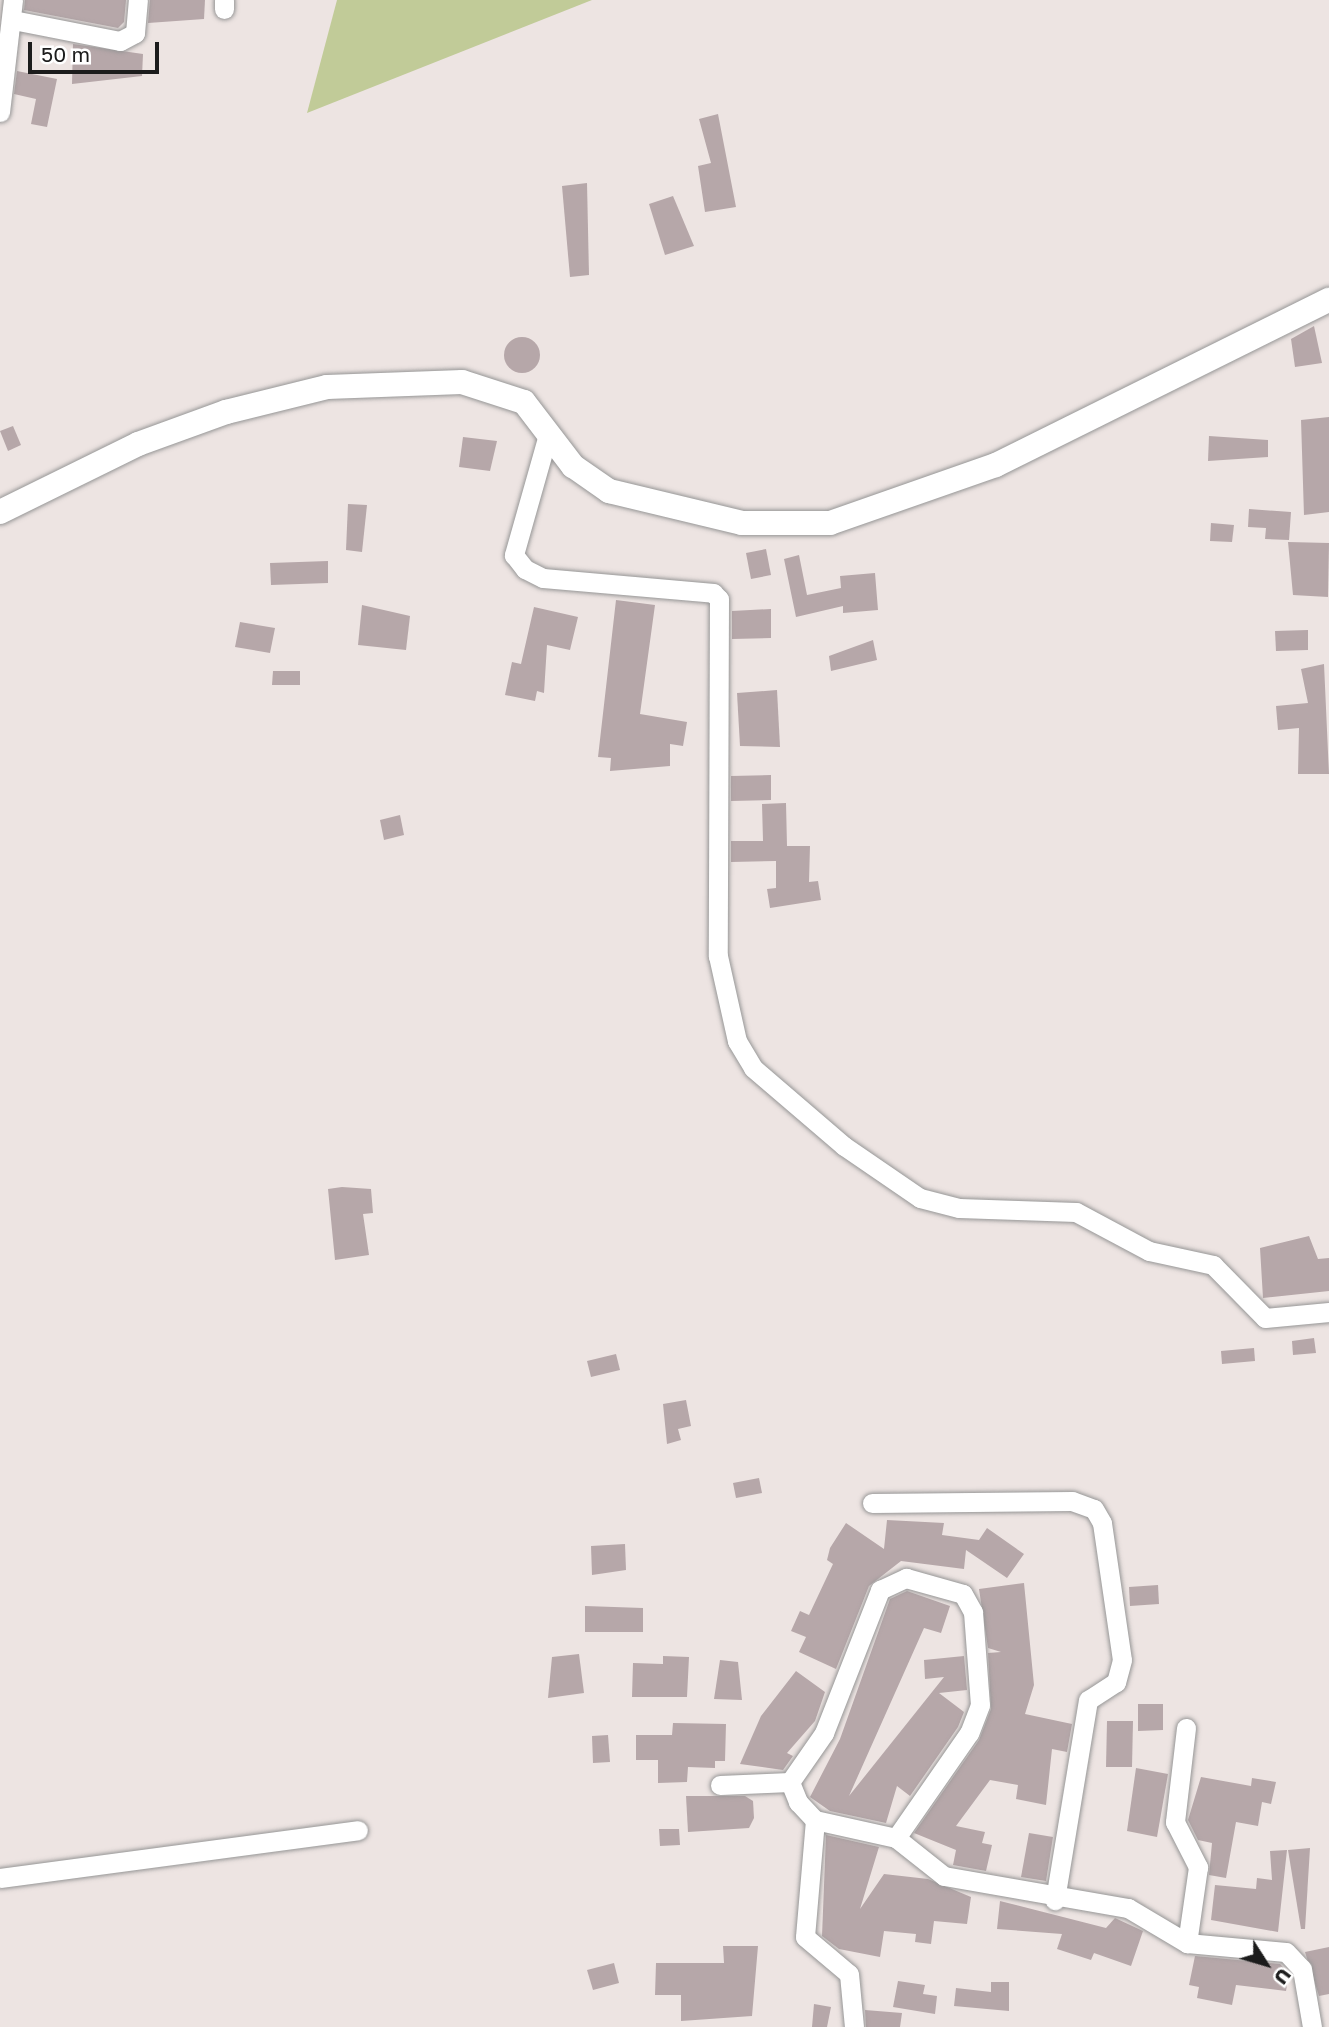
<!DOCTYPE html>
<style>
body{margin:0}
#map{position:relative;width:1329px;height:2027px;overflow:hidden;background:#ede4e2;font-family:"Golos Text",sans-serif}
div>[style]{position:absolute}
.forest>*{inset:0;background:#c1cb98}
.building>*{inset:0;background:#b6a7a9}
.round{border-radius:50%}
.roads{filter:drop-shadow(0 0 2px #969696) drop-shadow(0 0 2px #969696)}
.minor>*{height:19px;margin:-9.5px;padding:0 9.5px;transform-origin:9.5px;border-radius:9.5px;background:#fff}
.tertiary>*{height:24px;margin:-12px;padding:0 12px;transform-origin:12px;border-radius:12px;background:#fff}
span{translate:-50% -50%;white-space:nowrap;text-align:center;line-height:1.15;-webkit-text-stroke:5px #fff;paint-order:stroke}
.north{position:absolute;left:1231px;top:1929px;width:70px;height:70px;-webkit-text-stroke:5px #fff;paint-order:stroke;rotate:127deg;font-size:19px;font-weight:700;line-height:28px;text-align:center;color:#1c1c1c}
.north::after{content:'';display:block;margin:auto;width:24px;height:32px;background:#1c1c1c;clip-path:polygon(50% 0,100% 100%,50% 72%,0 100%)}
.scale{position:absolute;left:28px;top:42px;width:131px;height:32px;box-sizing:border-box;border:4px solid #1c1c1c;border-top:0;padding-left:9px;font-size:21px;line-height:24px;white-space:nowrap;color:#1c1c1c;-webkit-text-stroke:5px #fff;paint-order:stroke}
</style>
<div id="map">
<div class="forest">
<i style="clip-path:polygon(337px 0,592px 0,307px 113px)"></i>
</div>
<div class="building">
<i style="clip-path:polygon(25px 0,126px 0,124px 22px,118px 28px,24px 10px)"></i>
<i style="clip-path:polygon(150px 0,205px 0,204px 19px,148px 23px)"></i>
<i style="clip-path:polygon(73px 44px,143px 54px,142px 76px,72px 84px)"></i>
<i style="clip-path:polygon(17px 71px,57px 79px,47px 127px,31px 124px,36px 99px,14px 94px)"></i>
<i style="clip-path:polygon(718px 114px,736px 207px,705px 212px,698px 166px,711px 163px,699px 119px)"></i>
<i style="clip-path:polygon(587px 183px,589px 275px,570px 277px,562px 186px)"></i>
<i style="clip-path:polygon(673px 196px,694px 246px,665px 255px,649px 204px)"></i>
<i style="clip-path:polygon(1314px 326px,1322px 363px,1295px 367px,1291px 339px)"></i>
<i class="round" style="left:504px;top:337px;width:36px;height:36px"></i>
<i style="clip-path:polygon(1329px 417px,1329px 512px,1304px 515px,1301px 420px)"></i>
<i style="clip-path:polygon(13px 426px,21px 445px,8px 451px,0 431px)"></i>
<i style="clip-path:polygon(1209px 436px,1268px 440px,1268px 457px,1208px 461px)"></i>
<i style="clip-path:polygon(463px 437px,497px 441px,490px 471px,459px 467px)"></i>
<i style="clip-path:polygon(348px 504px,367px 505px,362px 552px,346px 550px)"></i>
<i style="clip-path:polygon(1249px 509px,1291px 512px,1289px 540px,1265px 539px,1266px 528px,1248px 527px)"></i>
<i style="clip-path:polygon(1211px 523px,1234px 525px,1232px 542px,1210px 541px)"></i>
<i style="clip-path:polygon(1288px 542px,1329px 543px,1328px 597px,1293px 595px)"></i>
<i style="clip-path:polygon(766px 549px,771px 575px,751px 579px,746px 553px)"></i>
<i style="clip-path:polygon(799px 555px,807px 595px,841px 588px,840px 576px,875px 573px,878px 610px,843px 613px,843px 606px,796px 617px,784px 559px)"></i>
<i style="clip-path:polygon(328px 561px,328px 583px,271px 585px,270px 563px)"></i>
<i style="clip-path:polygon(616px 600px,655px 605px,640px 714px,687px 722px,683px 746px,670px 744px,670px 766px,610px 771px,611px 758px,598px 757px)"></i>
<i style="clip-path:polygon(362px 605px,410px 616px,406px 650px,358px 645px)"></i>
<i style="clip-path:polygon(534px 607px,578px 617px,570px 650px,547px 645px,544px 693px,537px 691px,535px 701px,505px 695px,512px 662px,521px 664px)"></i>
<i style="clip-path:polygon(771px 609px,771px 638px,732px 639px,732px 611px)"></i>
<i style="clip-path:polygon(240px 622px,275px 628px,270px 653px,235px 647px)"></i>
<i style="clip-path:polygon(1308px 630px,1308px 650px,1276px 651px,1275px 631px)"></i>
<i style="clip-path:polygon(873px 640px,877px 660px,831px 671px,829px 656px)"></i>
<i style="clip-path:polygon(1324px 664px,1329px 774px,1298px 774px,1299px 728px,1278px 730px,1276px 706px,1308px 703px,1301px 669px)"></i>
<i style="clip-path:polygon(273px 671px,300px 671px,300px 685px,272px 685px)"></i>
<i style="clip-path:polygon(777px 690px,780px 747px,740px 746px,737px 693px)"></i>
<i style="clip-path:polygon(771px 775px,771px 800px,731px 801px,731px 776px)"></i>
<i style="clip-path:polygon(786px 803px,787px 846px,810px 846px,809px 882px,818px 881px,821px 900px,770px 908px,767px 889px,776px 888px,776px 861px,731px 862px,731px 841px,763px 841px,762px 804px)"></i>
<i style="clip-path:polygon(400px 815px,404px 835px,384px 840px,380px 820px)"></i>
<i style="clip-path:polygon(342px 1187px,371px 1189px,373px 1213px,363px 1214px,369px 1255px,335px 1260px,328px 1189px)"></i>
<i style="clip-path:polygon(1309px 1236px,1318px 1259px,1329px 1258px,1329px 1291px,1263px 1298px,1260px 1248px)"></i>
<i style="clip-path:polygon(1314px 1338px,1316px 1353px,1293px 1355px,1292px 1341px)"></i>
<i style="clip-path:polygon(1254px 1348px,1255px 1361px,1222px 1364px,1221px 1351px)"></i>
<i style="clip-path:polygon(616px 1354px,620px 1370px,591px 1377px,587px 1361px)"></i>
<i style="clip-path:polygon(686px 1400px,691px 1426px,678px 1429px,681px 1440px,667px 1444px,663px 1404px)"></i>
<i style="clip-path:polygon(759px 1478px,762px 1493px,736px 1498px,733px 1483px)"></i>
<i style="clip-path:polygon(887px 1520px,944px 1523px,942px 1535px,979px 1540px,987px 1528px,1024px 1554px,1007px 1578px,966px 1550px,964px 1569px,901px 1561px,869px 1586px,836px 1669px,799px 1652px,806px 1637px,791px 1631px,800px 1611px,809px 1615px,833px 1564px,827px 1560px,830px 1548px,846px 1523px,884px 1549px)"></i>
<i style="clip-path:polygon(625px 1544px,626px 1570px,592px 1575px,591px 1546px)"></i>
<i style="clip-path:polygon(1024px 1583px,1034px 1685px,1025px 1714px,1072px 1724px,1067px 1752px,1052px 1749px,1046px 1805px,1016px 1799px,1018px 1785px,990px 1780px,956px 1826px,985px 1832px,982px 1843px,992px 1845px,986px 1871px,953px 1865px,956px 1850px,914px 1833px,979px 1740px,991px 1709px,988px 1653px,1001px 1652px,988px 1648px,979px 1589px)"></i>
<i style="clip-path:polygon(1158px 1585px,1159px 1604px,1130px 1606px,1129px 1587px)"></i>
<i style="clip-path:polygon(907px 1591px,950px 1606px,941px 1633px,924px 1628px,849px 1796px,944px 1677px,925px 1679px,924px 1660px,964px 1656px,967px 1690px,939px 1693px,964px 1712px,958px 1727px,910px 1796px,897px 1786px,886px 1823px,830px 1811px,810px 1797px,840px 1739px,890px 1599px)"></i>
<i style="clip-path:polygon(585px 1606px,643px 1608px,643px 1632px,585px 1632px)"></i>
<i style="clip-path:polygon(579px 1654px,584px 1693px,548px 1698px,552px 1657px)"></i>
<i style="clip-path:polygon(663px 1656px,689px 1657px,687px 1697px,632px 1697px,633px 1663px,663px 1664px)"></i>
<i style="clip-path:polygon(720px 1660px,738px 1662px,742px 1700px,714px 1699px)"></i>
<i style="clip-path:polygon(796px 1671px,825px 1692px,815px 1721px,787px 1753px,793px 1756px,783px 1770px,740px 1764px,761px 1716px)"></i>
<i style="clip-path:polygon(1138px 1704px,1163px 1704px,1163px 1730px,1138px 1731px)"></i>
<i style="clip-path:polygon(1107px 1721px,1133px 1721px,1132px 1767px,1106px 1767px)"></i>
<i style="clip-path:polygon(673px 1723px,726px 1724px,725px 1761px,715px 1761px,715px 1768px,688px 1767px,687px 1782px,658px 1783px,658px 1760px,636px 1760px,636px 1735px,672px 1735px)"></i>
<i style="clip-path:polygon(608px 1735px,610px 1762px,593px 1763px,592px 1736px)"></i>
<i style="clip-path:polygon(1136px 1768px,1168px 1774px,1157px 1837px,1127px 1831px)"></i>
<i style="clip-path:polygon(1201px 1777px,1251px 1786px,1252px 1778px,1276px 1782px,1271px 1804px,1262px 1802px,1258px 1826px,1236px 1822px,1226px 1878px,1209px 1875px,1212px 1843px,1198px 1840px,1188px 1820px)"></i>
<i style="clip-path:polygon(686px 1796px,745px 1796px,753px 1801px,754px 1818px,749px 1828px,688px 1832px)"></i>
<i style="clip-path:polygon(659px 1829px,679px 1829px,680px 1845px,660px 1846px)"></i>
<i style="clip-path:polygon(1029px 1833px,1053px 1837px,1046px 1881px,1021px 1877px)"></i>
<i style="clip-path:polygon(826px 1835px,879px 1847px,860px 1909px,884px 1874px,928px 1879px,971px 1897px,967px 1924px,934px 1921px,931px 1944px,915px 1942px,916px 1934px,884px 1931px,880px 1957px,839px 1949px,822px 1936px)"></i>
<i style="clip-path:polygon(1310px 1848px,1305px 1929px,1301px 1929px,1288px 1850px)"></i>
<i style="clip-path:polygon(1287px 1850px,1278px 1932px,1211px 1920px,1215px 1885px,1256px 1889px,1257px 1878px,1272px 1880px,1270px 1851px)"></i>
<i style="clip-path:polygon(1000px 1901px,1106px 1928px,1115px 1918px,1143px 1931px,1131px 1966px,1094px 1953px,1091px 1960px,1057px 1949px,1062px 1934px,997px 1929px)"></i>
<i style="clip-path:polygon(723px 1946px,758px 1946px,752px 2016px,681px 2021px,681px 1995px,655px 1995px,656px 1963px,724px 1963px)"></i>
<i style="clip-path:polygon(1329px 1947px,1329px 1994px,1319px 1996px,1305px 1952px)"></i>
<i style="clip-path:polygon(1195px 1956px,1280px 1964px,1289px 1973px,1286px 1991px,1236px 1985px,1232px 2005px,1197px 1998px,1199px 1987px,1189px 1985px)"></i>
<i style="clip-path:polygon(614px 1963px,619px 1983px,593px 1990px,587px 1970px)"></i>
<i style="clip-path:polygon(898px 1981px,925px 1985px,923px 1994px,937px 1996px,935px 2014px,893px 2007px)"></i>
<i style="clip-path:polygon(991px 1982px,1009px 1982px,1009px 2011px,954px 2006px,956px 1988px,991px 1992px)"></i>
<i style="clip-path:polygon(814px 2004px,831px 2007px,827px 2027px,812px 2027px)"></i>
<i style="clip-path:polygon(865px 2010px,902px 2013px,900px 2027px,866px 2027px)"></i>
</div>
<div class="roads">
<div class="minor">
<i style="left:224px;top:9px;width:9px;rotate:-90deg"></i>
<i style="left:13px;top:20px;width:109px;rotate:11.1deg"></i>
<i style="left:120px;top:41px;width:17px;rotate:-28deg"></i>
<i style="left:135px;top:33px;width:33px;rotate:-85deg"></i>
<i style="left:0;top:112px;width:113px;rotate:-83.4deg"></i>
<i style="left:547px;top:438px;width:122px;rotate:105.8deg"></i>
<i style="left:514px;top:555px;width:18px;rotate:52deg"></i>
<i style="left:525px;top:569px;width:20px;rotate:27deg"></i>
<i style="left:543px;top:578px;width:171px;rotate:5deg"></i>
<i style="left:713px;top:593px;width:8px;rotate:45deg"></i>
<i style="left:719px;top:599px;width:357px;rotate:90.2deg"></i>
<i style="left:718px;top:956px;width:87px;rotate:77.4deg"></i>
<i style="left:737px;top:1041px;width:31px;rotate:59deg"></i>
<i style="left:753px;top:1068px;width:120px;rotate:40.6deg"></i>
<i style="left:844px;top:1146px;width:92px;rotate:34.4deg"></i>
<i style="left:920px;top:1198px;width:40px;rotate:14.4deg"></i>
<i style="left:959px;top:1208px;width:117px;rotate:2deg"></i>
<i style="left:1076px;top:1212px;width:83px;rotate:28.1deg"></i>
<i style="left:1149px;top:1251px;width:66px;rotate:12.3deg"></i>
<i style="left:1213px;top:1265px;width:74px;rotate:45.5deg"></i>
<i style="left:1265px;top:1318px;width:64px;rotate:-5.4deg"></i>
<i style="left:872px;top:1503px;width:200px;rotate:-0.6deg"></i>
<i style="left:1072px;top:1501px;width:23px;rotate:20deg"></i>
<i style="left:1094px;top:1509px;width:16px;rotate:60deg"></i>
<i style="left:1102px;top:1523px;width:138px;rotate:81.7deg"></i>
<i style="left:1122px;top:1660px;width:23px;rotate:105deg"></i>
<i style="left:1116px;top:1682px;width:33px;rotate:147deg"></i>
<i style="left:1088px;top:1700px;width:203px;rotate:99.4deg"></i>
<i style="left:1186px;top:1728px;width:95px;rotate:96.7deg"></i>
<i style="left:1175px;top:1822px;width:51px;rotate:62.9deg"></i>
<i style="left:1198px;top:1867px;width:77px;rotate:98.2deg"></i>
<i style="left:790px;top:1782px;width:22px;rotate:68deg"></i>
<i style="left:798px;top:1802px;width:25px;rotate:47deg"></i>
<i style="left:815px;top:1820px;width:83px;rotate:12.5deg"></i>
<i style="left:896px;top:1838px;width:61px;rotate:38.4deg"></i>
<i style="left:944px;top:1876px;width:187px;rotate:9.9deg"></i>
<i style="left:1128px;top:1908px;width:69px;rotate:30.7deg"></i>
<i style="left:1187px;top:1943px;width:99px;rotate:5.2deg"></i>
<i style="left:1286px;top:1952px;width:23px;rotate:47deg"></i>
<i style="left:1302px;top:1969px;width:59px;rotate:80.2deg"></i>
<i style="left:790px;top:1782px;width:60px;rotate:-55.2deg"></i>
<i style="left:824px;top:1733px;width:154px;rotate:-68.6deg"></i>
<i style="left:880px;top:1590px;width:29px;rotate:-25deg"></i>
<i style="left:906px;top:1578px;width:59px;rotate:15.7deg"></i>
<i style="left:963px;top:1594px;width:21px;rotate:61deg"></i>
<i style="left:973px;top:1612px;width:93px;rotate:85.7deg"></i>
<i style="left:980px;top:1705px;width:30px;rotate:111deg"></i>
<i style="left:969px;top:1733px;width:128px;rotate:124.8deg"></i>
<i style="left:720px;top:1785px;width:70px;rotate:-2.5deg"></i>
<i style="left:815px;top:1820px;width:117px;rotate:94.9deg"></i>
<i style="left:805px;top:1937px;width:57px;rotate:40.1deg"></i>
<i style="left:849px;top:1974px;width:53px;rotate:84.6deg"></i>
<i style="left:0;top:1878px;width:361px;rotate:-7.6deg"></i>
</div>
<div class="tertiary">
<i style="left:0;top:512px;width:154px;rotate:-26.2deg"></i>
<i style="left:138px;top:444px;width:94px;rotate:-20deg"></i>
<i style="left:226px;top:412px;width:104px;rotate:-13.9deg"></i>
<i style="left:327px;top:387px;width:135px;rotate:-2.1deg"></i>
<i style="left:462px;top:382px;width:65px;rotate:17.9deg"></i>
<i style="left:524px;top:402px;width:81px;rotate:52.6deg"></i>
<i style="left:573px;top:466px;width:44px;rotate:34.8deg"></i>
<i style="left:609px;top:491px;width:137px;rotate:13.5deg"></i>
<i style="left:742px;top:523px;width:88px"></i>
<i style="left:830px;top:523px;width:176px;rotate:-19.3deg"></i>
<i style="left:996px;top:465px;width:372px;rotate:-26.4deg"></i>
</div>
</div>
<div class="north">U</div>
<div class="scale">50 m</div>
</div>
